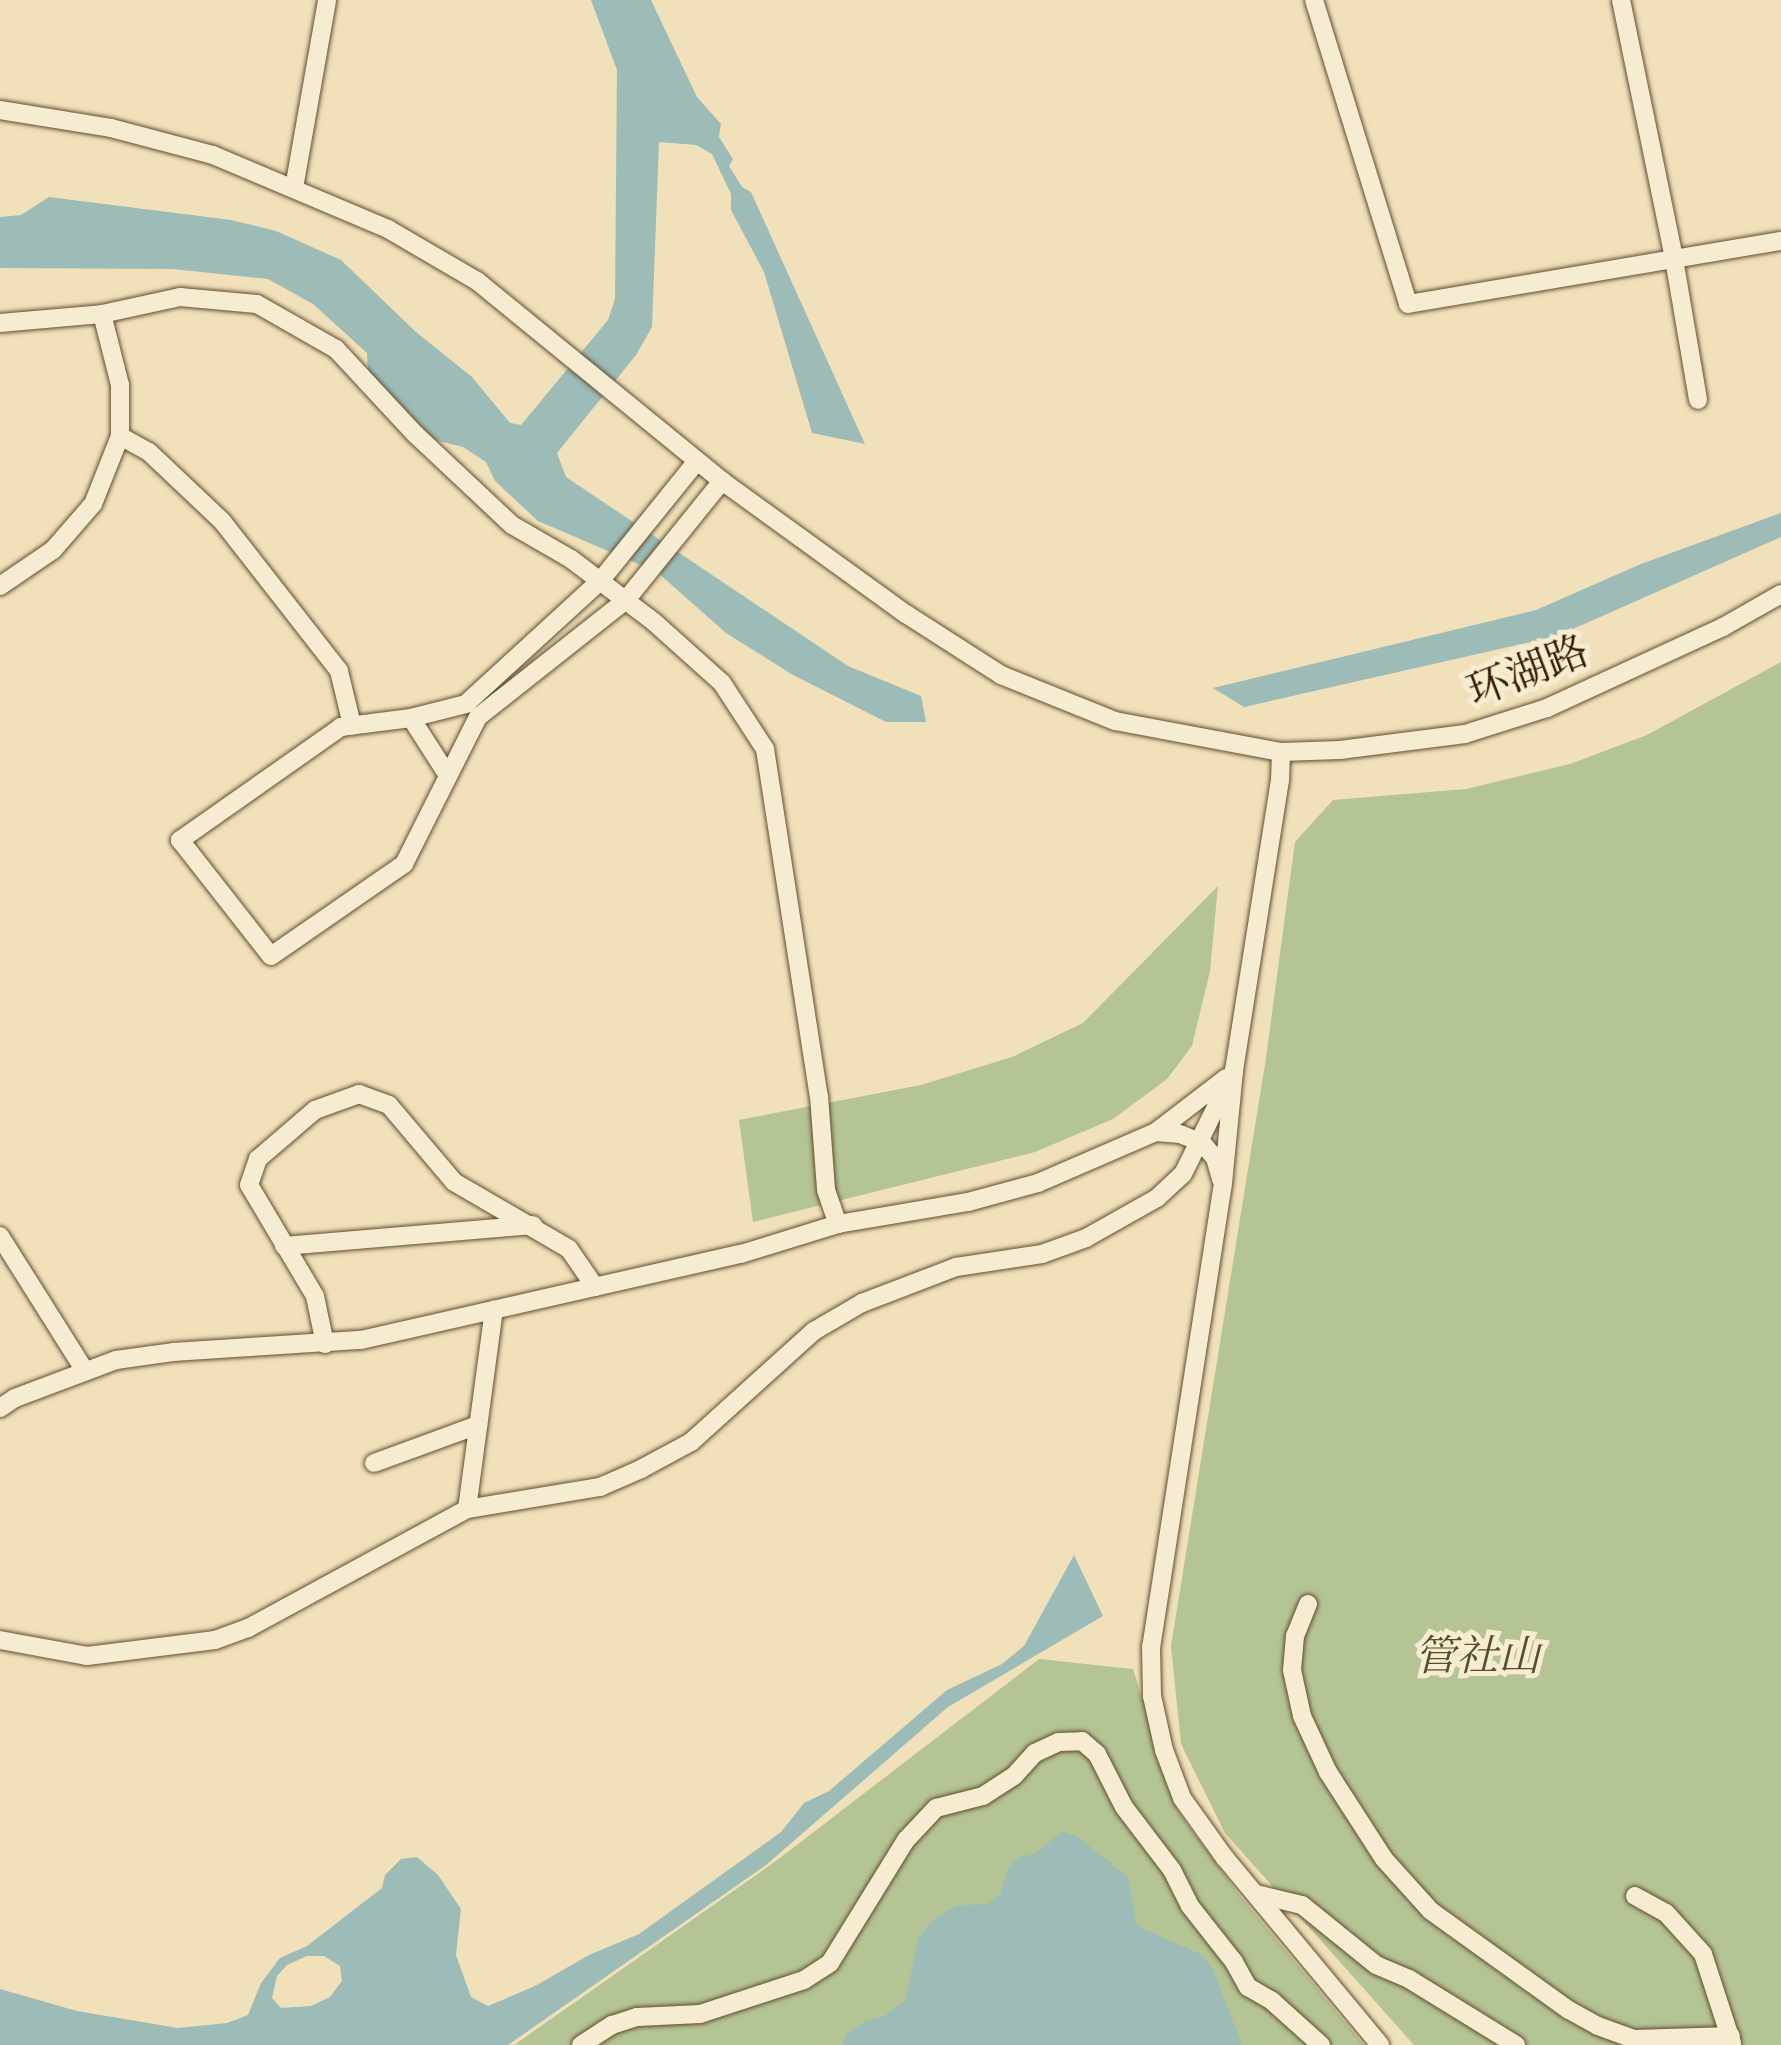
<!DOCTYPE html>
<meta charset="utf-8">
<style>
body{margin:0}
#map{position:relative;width:1781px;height:2045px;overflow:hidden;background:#f0e1ba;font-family:"IM FELL Double Pica","Noto Serif SC",serif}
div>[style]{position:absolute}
.green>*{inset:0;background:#b4c494}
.water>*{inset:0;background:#9dbcb8}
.roads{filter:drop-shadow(0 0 2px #634d2e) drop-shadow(0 0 2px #634d2e)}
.minor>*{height:18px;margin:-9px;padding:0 9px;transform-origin:9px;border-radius:9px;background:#f5ecd2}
span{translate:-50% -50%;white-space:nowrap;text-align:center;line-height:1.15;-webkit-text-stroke:10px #f5ecd2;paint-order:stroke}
.street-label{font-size:42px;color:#341c00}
.park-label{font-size:42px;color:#5a4e2c;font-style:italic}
</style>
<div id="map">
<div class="green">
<i style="clip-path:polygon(1781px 662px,1781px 2045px,1414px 2045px,1225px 1833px,1181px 1744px,1171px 1646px,1266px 1058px,1295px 842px,1333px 800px,1466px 789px,1570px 764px,1647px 735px)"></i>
<i style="clip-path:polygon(1218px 886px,1210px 971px,1192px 1046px,1167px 1079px,1113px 1119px,1035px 1152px,753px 1222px,739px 1120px,921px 1085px,1012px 1057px,1083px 1023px)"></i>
<i style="clip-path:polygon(1039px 1659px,1133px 1669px,1177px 1810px,1240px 1896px,1364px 2045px,514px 2045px,776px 1861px)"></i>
</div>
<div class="water">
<i style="clip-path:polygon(591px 0,651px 0,697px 97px,721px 124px,719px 137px,733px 159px,729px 166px,742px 187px,751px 192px,865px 444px,812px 433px,764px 272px,731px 210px,731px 194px,712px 154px,696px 145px,659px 142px,652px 327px,636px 355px,557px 453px,566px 477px,848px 666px,921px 696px,926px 722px,886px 722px,793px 675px,726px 633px,657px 572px,538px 521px,495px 481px,486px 462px,463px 447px,435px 440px,368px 373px,367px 353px,313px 304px,268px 279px,172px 269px,0 268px,0 217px,21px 215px,49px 197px,231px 220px,276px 231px,341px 260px,416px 332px,472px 377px,510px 423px,521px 425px,608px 320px,615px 299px,617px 70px)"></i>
<i style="clip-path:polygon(1781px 513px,1781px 537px,1557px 636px,1244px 707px,1213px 688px,1536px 610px,1641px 564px)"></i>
<i style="clip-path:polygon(evenodd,1074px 1555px,1103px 1616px,948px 1707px,766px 1865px,508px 2045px,0 2045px,0 1989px,77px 2011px,178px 2028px,227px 2023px,248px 2015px,261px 1983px,280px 1958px,307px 1946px,382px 1888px,385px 1875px,401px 1859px,417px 1857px,438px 1875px,461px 1909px,456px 1955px,471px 1997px,488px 2006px,535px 1986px,589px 1955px,639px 1934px,781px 1832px,804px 1803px,829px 1791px,947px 1690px,1002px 1664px,1024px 1646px,1074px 1555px,307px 1956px,324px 1956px,340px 1966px,342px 1981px,330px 1997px,311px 2006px,281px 2008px,272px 1998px,277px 1976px,287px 1965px,307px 1956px)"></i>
<i style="clip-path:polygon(1062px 1831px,1078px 1837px,1128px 1877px,1137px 1926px,1200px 1954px,1212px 1967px,1242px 2045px,843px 2045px,846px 2034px,866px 2021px,883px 2017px,906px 2000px,918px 1938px,936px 1917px,959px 1905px,987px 1904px,1000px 1894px,1008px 1868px,1019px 1857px,1035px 1854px)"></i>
</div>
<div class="roads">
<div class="minor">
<i style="left:1314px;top:0;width:318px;rotate:72.8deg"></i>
<i style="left:1408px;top:304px;width:378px;rotate:-9.6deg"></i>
<i style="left:1621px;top:0;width:264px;rotate:78.4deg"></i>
<i style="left:1674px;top:259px;width:143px;rotate:80.3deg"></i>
<i style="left:0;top:110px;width:112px;rotate:9.2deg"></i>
<i style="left:111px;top:128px;width:106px;rotate:14.8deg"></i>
<i style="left:213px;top:155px;width:190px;rotate:22.9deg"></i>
<i style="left:388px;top:229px;width:103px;rotate:30.3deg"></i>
<i style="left:477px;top:281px;width:316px;rotate:39.2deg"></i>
<i style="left:722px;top:481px;width:227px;rotate:35.9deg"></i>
<i style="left:906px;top:614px;width:113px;rotate:32.7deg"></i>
<i style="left:1001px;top:675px;width:123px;rotate:22deg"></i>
<i style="left:1115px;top:721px;width:169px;rotate:10.6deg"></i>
<i style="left:1281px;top:752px;width:59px;rotate:-1.9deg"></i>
<i style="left:1340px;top:750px;width:126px;rotate:-7.3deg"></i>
<i style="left:1465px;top:734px;width:86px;rotate:-17.6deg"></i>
<i style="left:1547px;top:708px;width:194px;rotate:-24.7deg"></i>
<i style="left:1723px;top:627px;width:67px;rotate:-29.6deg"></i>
<i style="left:294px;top:188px;width:191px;rotate:-80deg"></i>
<i style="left:0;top:323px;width:102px;rotate:-5deg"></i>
<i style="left:102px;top:314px;width:80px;rotate:-12.3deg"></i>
<i style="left:180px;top:297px;width:77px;rotate:5.2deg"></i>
<i style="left:257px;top:304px;width:91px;rotate:29.7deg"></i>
<i style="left:336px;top:349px;width:116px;rotate:47.1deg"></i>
<i style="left:415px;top:434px;width:133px;rotate:43.2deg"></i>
<i style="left:512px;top:525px;width:68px;rotate:30deg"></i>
<i style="left:571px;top:559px;width:104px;rotate:37.2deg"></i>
<i style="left:654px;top:622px;width:91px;rotate:41.9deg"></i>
<i style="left:722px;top:683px;width:79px;rotate:56.9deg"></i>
<i style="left:765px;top:749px;width:351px;rotate:81.2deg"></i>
<i style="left:819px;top:1096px;width:94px;rotate:85.7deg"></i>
<i style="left:826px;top:1190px;width:36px;rotate:71deg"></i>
<i style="left:120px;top:436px;width:33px;rotate:29deg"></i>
<i style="left:149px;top:452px;width:100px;rotate:43.4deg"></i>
<i style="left:222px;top:521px;width:190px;rotate:52deg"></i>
<i style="left:339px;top:671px;width:56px;rotate:76.5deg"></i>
<i style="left:697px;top:461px;width:154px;rotate:128.9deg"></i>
<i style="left:600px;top:581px;width:182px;rotate:137.5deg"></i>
<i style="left:466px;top:704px;width:57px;rotate:165.7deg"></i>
<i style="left:411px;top:718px;width:71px;rotate:172.7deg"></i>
<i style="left:341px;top:727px;width:197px;rotate:144.9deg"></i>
<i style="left:180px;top:840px;width:147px;rotate:51.9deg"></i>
<i style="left:271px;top:956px;width:162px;rotate:-34.7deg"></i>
<i style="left:404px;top:864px;width:165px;rotate:-63.3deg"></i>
<i style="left:478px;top:717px;width:189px;rotate:-38.3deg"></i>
<i style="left:626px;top:600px;width:153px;rotate:-51.1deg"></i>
<i style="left:0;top:586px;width:64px;rotate:-34.2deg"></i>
<i style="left:53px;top:550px;width:61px;rotate:-49deg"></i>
<i style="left:93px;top:504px;width:73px;rotate:-68.3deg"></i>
<i style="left:120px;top:436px;width:51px;rotate:-90deg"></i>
<i style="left:120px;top:385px;width:73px;rotate:-104.2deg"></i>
<i style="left:411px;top:718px;width:67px;rotate:57.3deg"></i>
<i style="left:1281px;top:752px;width:28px;rotate:92deg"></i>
<i style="left:1280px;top:780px;width:295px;rotate:99deg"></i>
<i style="left:1234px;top:1071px;width:113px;rotate:95.6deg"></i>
<i style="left:1223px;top:1183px;width:470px;rotate:98.8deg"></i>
<i style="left:1151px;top:1647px;width:49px;rotate:88.8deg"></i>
<i style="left:1152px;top:1696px;width:55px;rotate:77.5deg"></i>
<i style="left:1164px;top:1750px;width:51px;rotate:69.4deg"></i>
<i style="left:1182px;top:1798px;width:74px;rotate:54.4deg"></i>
<i style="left:1225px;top:1858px;width:243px;rotate:50.3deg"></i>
<i style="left:1156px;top:1132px;width:24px;rotate:5deg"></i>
<i style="left:1180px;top:1134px;width:24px;rotate:22deg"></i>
<i style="left:1202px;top:1143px;width:20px;rotate:49deg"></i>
<i style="left:1215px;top:1158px;width:22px;rotate:74deg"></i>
<i style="left:0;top:1236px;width:160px;rotate:57.8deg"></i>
<i style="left:284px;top:1246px;width:250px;rotate:-4.8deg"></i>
<i style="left:325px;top:1344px;width:49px;rotate:-101.8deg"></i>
<i style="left:315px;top:1296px;width:129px;rotate:-120.7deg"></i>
<i style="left:249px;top:1185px;width:28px;rotate:-71deg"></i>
<i style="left:258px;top:1159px;width:75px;rotate:-40.7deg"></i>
<i style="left:315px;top:1110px;width:47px;rotate:-20deg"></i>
<i style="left:359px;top:1094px;width:32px;rotate:20deg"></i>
<i style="left:389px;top:1105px;width:101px;rotate:49.8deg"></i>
<i style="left:454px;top:1182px;width:133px;rotate:30.2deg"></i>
<i style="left:569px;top:1249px;width:46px;rotate:55.6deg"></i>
<i style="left:0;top:1408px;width:18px;rotate:-34deg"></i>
<i style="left:15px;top:1398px;width:108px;rotate:-20.6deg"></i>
<i style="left:116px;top:1360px;width:59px;rotate:-7.9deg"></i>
<i style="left:174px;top:1352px;width:187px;rotate:-3.7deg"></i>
<i style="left:361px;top:1340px;width:390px;rotate:-12.8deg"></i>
<i style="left:741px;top:1254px;width:102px;rotate:-17.2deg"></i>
<i style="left:838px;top:1224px;width:132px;rotate:-9.6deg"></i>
<i style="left:968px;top:1202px;width:73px;rotate:-15.2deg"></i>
<i style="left:1038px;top:1183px;width:129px;rotate:-23.4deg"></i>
<i style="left:1156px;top:1132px;width:88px;rotate:-37.6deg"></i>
<i style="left:374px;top:1463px;width:111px;rotate:-20.1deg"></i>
<i style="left:467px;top:1509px;width:201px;rotate:-82.3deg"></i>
<i style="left:1308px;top:1604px;width:35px;rotate:112deg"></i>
<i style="left:1295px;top:1636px;width:34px;rotate:95deg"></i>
<i style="left:1292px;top:1670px;width:47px;rotate:77.7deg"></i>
<i style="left:1302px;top:1716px;width:62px;rotate:65.1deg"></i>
<i style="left:1328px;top:1772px;width:103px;rotate:57.2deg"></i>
<i style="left:1384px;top:1859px;width:70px;rotate:47.9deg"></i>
<i style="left:1431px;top:1911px;width:170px;rotate:35.7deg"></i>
<i style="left:1569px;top:2010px;width:33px;rotate:29deg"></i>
<i style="left:1598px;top:2026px;width:38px;rotate:20deg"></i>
<i style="left:1634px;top:2039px;width:97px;rotate:-1.8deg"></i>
<i style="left:0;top:1640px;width:88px;rotate:10.4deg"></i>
<i style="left:87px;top:1656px;width:129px;rotate:-7.1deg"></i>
<i style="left:215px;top:1640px;width:35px;rotate:-20deg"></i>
<i style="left:248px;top:1628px;width:249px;rotate:-28.5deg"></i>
<i style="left:467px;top:1509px;width:135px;rotate:-9.4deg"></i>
<i style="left:600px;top:1487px;width:45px;rotate:-23.7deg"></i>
<i style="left:641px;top:1469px;width:57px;rotate:-28.4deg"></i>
<i style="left:691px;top:1442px;width:166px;rotate:-42.1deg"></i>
<i style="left:814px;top:1331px;width:56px;rotate:-30.3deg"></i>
<i style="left:862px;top:1303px;width:101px;rotate:-21deg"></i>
<i style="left:956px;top:1267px;width:87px;rotate:-8.6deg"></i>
<i style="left:1042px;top:1254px;width:47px;rotate:-20deg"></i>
<i style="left:1086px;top:1238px;width:81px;rotate:-29.4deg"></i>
<i style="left:1157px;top:1198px;width:35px;rotate:-43deg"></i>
<i style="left:1183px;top:1174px;width:115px;rotate:-63.7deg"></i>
<i style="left:1256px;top:1894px;width:47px;rotate:13.4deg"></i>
<i style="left:1302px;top:1905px;width:95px;rotate:39deg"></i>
<i style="left:1376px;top:1965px;width:36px;rotate:23deg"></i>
<i style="left:1409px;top:1979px;width:126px;rotate:31.7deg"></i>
<i style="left:1635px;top:1896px;width:35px;rotate:29deg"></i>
<i style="left:1666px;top:1913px;width:55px;rotate:47.9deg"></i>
<i style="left:1703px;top:1954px;width:94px;rotate:72deg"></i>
<i style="left:581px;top:2045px;width:37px;rotate:-33deg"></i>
<i style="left:612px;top:2025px;width:26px;rotate:-18deg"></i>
<i style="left:637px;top:2017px;width:63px;rotate:-2.7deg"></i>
<i style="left:700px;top:2014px;width:109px;rotate:-18.1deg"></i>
<i style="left:804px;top:1980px;width:31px;rotate:-33deg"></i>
<i style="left:830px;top:1963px;width:145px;rotate:-58.3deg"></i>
<i style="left:906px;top:1840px;width:44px;rotate:-46.8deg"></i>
<i style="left:936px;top:1808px;width:49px;rotate:-14.3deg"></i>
<i style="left:983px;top:1796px;width:37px;rotate:-33deg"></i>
<i style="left:1014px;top:1776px;width:31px;rotate:-48deg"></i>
<i style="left:1035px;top:1753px;width:26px;rotate:-25deg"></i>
<i style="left:1059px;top:1742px;width:23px;rotate:-2deg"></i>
<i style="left:1082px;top:1741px;width:20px;rotate:41deg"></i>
<i style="left:1097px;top:1754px;width:59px;rotate:63deg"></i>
<i style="left:1124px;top:1807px;width:79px;rotate:52.7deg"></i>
<i style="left:1172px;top:1870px;width:40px;rotate:63.4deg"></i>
<i style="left:1190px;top:1906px;width:71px;rotate:51.8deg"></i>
<i style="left:1234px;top:1962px;width:29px;rotate:61deg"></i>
<i style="left:1248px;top:1987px;width:28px;rotate:30deg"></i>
<i style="left:1272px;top:2001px;width:66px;rotate:41.9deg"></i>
</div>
</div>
<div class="street-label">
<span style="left:1528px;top:672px;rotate:-21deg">环湖路</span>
</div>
<div class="park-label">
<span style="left:1477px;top:1657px">管社山</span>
</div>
</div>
